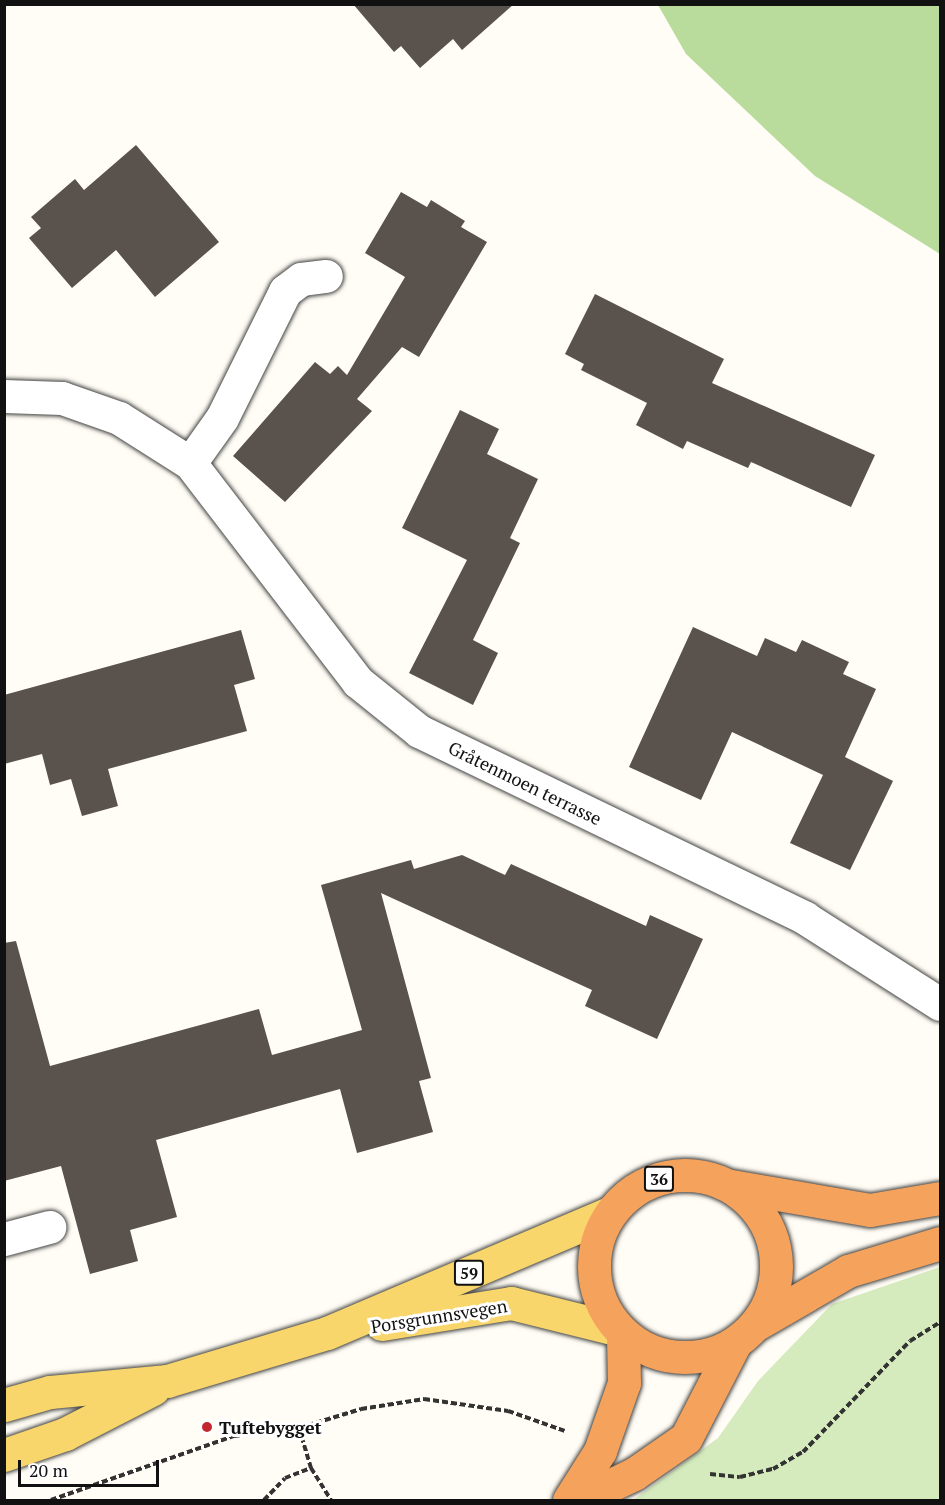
<!DOCTYPE html>
<meta charset="utf-8">
<style>
body{margin:0}
#map{position:relative;width:945px;height:1505px;overflow:hidden;background:#fffdf5;font-family:"PT Serif",serif}
div>[style]{position:absolute}
.green>*{inset:0;background:#d5ebbd}
.forest>*{inset:0;background:#b9dc9c}
.building>*{inset:0;background:#5a524d}
.path>*{height:4px;margin-top:-2px;transform-origin:0;background:repeating-linear-gradient(90deg,#333 0 6px,transparent 0 9px)}
.roads{filter:drop-shadow(0 0 2px #444) drop-shadow(0 0 2px #444)}
.minor>*{height:33px;margin:-16.5px;padding:0 16.5px;transform-origin:16.5px;border-radius:16.5px;background:#fff}
.major>*{height:33px;margin:-16.5px;padding:0 16.5px;transform-origin:16.5px;border-radius:16.5px;background:#f9d66b}
.highway>*{height:33px;margin:-16.5px;padding:0 16.5px;transform-origin:16.5px;border-radius:16.5px;background:#f5a25d}
.highway>.ring{margin:-16.5px;padding:0;box-sizing:content-box;background:none;border:33px solid #f5a25d;border-radius:50%}
.dots>*{width:16px;height:16px;translate:-50% -50%;box-sizing:border-box;border:3px solid #fff;border-radius:50%}
span{translate:-50% -50%;white-space:nowrap;text-align:center;line-height:1.15;-webkit-text-stroke:6px #fff;paint-order:stroke}
.shield-label span{padding:2px 4px;background:#fff;border:2px solid;border-radius:4px;-webkit-text-stroke-width:0}
.shield-label{font-size:16px;color:#111;font-weight:700}
.street-label{font-size:18px;color:#111}
.poi-label{font-size:18px;color:#111;font-weight:700}
.left{translate:0 -50%;text-align:left}
.frame{position:absolute;inset:0;border:6px solid #111;pointer-events:none}
.scale{position:absolute;left:18px;top:1460px;width:141px;height:27px;box-sizing:border-box;border:3px solid #111;border-top:0;padding-left:8px;font-size:18px;line-height:21px;white-space:nowrap;color:#111;-webkit-text-stroke:4px #fff;paint-order:stroke}
</style>
<div id="map">
<div class="green">
<i style="clip-path:polygon(940px 1267px,940px 1500px,633px 1500px,718px 1438px,758px 1381px,832px 1304px)"></i>
</div>
<div class="forest">
<i style="clip-path:polygon(658px 5px,940px 5px,940px 254px,815px 176px,686px 54px)"></i>
</div>
<div class="building">
<i style="clip-path:polygon(353px 4px,514px 4px,462px 50px,453px 39px,420px 68px,401px 46px,394px 52px)"></i>
<i style="clip-path:polygon(136px 145px,219px 242px,155px 297px,116px 250px,72px 288px,29px 238px,41px 228px,31px 217px,75px 179px,84px 190px)"></i>
<i style="clip-path:polygon(401px 192px,427px 207px,431px 200px,465px 221px,461px 227px,487px 242px,419px 357px,402px 347px,357px 399px,372px 411px,285px 502px,233px 456px,315px 362px,330px 374px,338px 366px,347px 375px,405px 277px,365px 253px)"></i>
<i style="clip-path:polygon(595px 294px,724px 359px,712px 383px,875px 455px,851px 507px,751px 462px,748px 468px,687px 441px,683px 449px,636px 425px,647px 403px,581px 370px,584px 364px,565px 354px)"></i>
<i style="clip-path:polygon(460px 410px,499px 429px,487px 454px,538px 479px,510px 538px,520px 543px,473px 640px,498px 653px,473px 705px,409px 673px,467px 560px,402px 528px)"></i>
<i style="clip-path:polygon(693px 627px,757px 656px,765px 638px,796px 652px,802px 640px,849px 662px,843px 674px,876px 689px,845px 757px,893px 781px,850px 870px,790px 843px,823px 775px,732px 732px,701px 800px,629px 767px)"></i>
<i style="clip-path:polygon(241px 630px,255px 679px,234px 685px,247px 731px,108px 769px,118px 806px,82px 816px,71px 779px,50px 785px,42px 754px,4px 764px,4px 695px)"></i>
<i style="clip-path:polygon(462px 855px,505px 875px,511px 864px,646px 926px,650px 915px,703px 939px,657px 1039px,585px 1006px,592px 990px,381px 893px,431px 1078px,419px 1081px,433px 1132px,357px 1153px,340px 1089px,156px 1140px,177px 1217px,130px 1230px,138px 1261px,90px 1274px,61px 1166px,4px 1181px,4px 943px,16px 941px,50px 1066px,259px 1009px,272px 1055px,362px 1030px,321px 885px,411px 860px,414px 869px)"></i>
</div>
<div class="path">
<i style="left:299px;top:1428px;width:42px;rotate:73.3deg"></i>
<i style="left:311px;top:1468px;width:38px;rotate:58deg"></i>
<i style="left:710px;top:1474px;width:30px;rotate:6deg"></i>
<i style="left:740px;top:1477px;width:34px;rotate:-14deg"></i>
<i style="left:773px;top:1469px;width:34px;rotate:-30deg"></i>
<i style="left:803px;top:1452px;width:154px;rotate:-46.1deg"></i>
<i style="left:910px;top:1341px;width:36px;rotate:-32deg"></i>
<i style="left:51px;top:1500px;width:194px;rotate:-19.3deg"></i>
<i style="left:234px;top:1436px;width:65px;rotate:-7deg"></i>
<i style="left:299px;top:1428px;width:65px;rotate:-17deg"></i>
<i style="left:361px;top:1409px;width:64px;rotate:-9deg"></i>
<i style="left:424px;top:1399px;width:85px;rotate:8.1deg"></i>
<i style="left:508px;top:1411px;width:60px;rotate:19.3deg"></i>
<i style="left:264px;top:1500px;width:30px;rotate:-46deg"></i>
<i style="left:285px;top:1478px;width:28px;rotate:-21deg"></i>
</div>
<div class="roads">
<div class="minor">
<i style="left:4px;top:396px;width:58px;rotate:2deg"></i>
<i style="left:62px;top:398px;width:60px;rotate:19.3deg"></i>
<i style="left:119px;top:418px;width:84px;rotate:32.4deg"></i>
<i style="left:190px;top:463px;width:276px;rotate:52.5deg"></i>
<i style="left:358px;top:682px;width:78px;rotate:38.8deg"></i>
<i style="left:419px;top:731px;width:429px;rotate:25.8deg"></i>
<i style="left:805px;top:918px;width:160px;rotate:32.5deg"></i>
<i style="left:190px;top:463px;width:55px;rotate:-54.6deg"></i>
<i style="left:222px;top:418px;width:142px;rotate:-63.6deg"></i>
<i style="left:285px;top:291px;width:20px;rotate:-37deg"></i>
<i style="left:301px;top:279px;width:25px;rotate:-7deg"></i>
<i style="left:4px;top:1239px;width:47px;rotate:-14.9deg"></i>
</div>
<div class="major">
<i style="left:382px;top:1324px;width:131px;rotate:-9.2deg"></i>
<i style="left:511px;top:1303px;width:111px;rotate:14deg"></i>
<i style="left:4px;top:1405px;width:48px;rotate:-15.8deg"></i>
<i style="left:50px;top:1392px;width:118px;rotate:-5.4deg"></i>
<i style="left:167px;top:1381px;width:167px;rotate:-16.7deg"></i>
<i style="left:327px;top:1333px;width:307px;rotate:-23deg"></i>
<i style="left:4px;top:1455px;width:65px;rotate:-19deg"></i>
<i style="left:65px;top:1434px;width:99px;rotate:-27.1deg"></i>
</div>
<div class="highway">
<i class="ring" style="left:594px;top:1175px;width:149px;height:149px"></i>
<i style="left:731px;top:1186px;width:141px;rotate:9.8deg"></i>
<i style="left:870px;top:1210px;width:71px;rotate:-9.7deg"></i>
<i style="left:755px;top:1325px;width:108px;rotate:-30.1deg"></i>
<i style="left:848px;top:1271px;width:96px;rotate:-16.9deg"></i>
<i style="left:569px;top:1500px;width:58px;rotate:-57.7deg"></i>
<i style="left:600px;top:1451px;width:72px;rotate:-70.6deg"></i>
<i style="left:624px;top:1383px;width:48px;rotate:-91.2deg"></i>
<i style="left:580px;top:1500px;width:60px;rotate:-25.7deg"></i>
<i style="left:634px;top:1474px;width:63px;rotate:-34.7deg"></i>
<i style="left:686px;top:1438px;width:107px;rotate:-62.7deg"></i>
</div>
</div>
<div class="dots">
<i style="left:207px;top:1427px;background:#c4262e"></i>
</div>
<div class="shield-label">
<span style="left:659px;top:1179px">36</span>
<span style="left:469px;top:1273px">59</span>
</div>
<div class="street-label">
<span style="left:525px;top:783px;rotate:26deg">Gråtenmoen terrasse</span>
<span style="left:439px;top:1316px;rotate:-9deg">Porsgrunnsvegen</span>
</div>
<div class="poi-label">
<span class="left" style="left:219px;top:1427px">Tuftebygget</span>
</div>
<div class="frame"></div>
<div class="scale">20 m</div>
</div>
